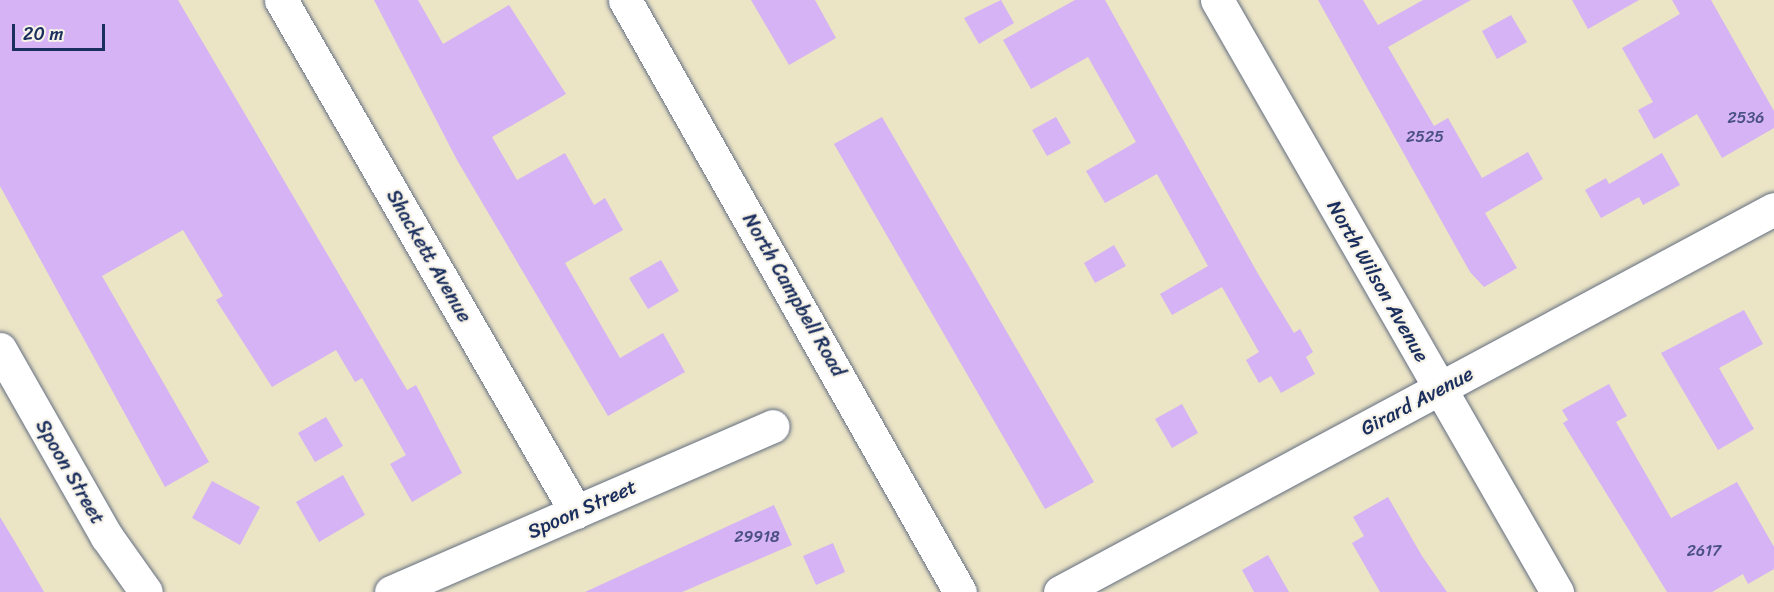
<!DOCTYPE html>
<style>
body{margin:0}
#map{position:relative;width:1774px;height:592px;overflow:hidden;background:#ebe4c5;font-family:Sriracha,sans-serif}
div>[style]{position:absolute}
.building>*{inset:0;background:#d5b3f4}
.roads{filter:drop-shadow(0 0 2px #646e82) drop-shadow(0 0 2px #646e82)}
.minor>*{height:33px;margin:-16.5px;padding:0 16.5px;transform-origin:16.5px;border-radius:16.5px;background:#fff}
span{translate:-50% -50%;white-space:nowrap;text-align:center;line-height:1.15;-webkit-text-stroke:4.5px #f7f3e8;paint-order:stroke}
.number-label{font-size:16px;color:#4a5084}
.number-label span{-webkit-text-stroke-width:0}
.street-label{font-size:20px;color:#1b2f5e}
.scale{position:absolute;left:12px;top:24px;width:93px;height:27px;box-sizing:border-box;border:3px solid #1b2f5e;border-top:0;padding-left:8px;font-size:18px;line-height:21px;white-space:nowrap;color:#1b2f5e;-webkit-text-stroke:4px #f7f3e8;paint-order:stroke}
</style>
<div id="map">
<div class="building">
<i style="clip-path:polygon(0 0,178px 0,407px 390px,416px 385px,462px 473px,412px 502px,390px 464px,406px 455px,362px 378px,355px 382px,336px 350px,272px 387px,216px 300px,223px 296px,183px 230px,102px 276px,209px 462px,165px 487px,0 186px)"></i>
<i style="clip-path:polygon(374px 0,418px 0,443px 44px,509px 5px,566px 94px,492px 137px,517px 180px,565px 153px,594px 205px,605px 198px,623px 230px,565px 263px,620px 358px,663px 333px,685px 372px,608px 416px,457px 160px)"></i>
<i style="clip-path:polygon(751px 0,815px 0,836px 38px,789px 65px)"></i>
<i style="clip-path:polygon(1001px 0,1014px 23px,979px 44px,964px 18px)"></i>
<i style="clip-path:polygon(1075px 0,1105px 0,1257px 272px,1294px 333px,1300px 329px,1313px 352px,1306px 357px,1315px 374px,1281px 393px,1271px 376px,1259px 383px,1246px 360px,1259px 352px,1222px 287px,1172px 315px,1160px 294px,1208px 266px,1157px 174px,1105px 203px,1086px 171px,1136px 142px,1088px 57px,1031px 89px,1003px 40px)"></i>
<i style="clip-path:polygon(1318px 0,1363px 0,1378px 25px,1423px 0,1471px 0,1388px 47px,1434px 126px,1448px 118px,1482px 178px,1528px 152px,1543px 179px,1485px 213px,1517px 268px,1484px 287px,1470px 272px)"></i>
<i style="clip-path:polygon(1572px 0,1639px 0,1588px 29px)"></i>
<i style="clip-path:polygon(1672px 0,1711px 0,1774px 111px,1774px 128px,1722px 158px,1697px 114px,1654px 139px,1638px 110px,1653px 102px,1622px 48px,1680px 14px)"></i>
<i style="clip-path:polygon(1511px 15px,1527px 42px,1497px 59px,1482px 31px)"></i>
<i style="clip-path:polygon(882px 117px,1094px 482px,1045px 509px,834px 144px)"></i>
<i style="clip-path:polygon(1056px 117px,1071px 143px,1047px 156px,1032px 130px)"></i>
<i style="clip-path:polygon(1662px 153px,1680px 185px,1643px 205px,1639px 197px,1601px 218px,1585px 190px,1606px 178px,1609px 184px)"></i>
<i style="clip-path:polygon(1114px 245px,1126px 266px,1095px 283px,1084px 263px)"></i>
<i style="clip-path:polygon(661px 260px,679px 291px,648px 309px,629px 278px)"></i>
<i style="clip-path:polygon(1744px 310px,1763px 344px,1719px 368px,1754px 429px,1718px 450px,1661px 353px)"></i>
<i style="clip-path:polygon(1609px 384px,1627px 416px,1616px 422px,1671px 518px,1737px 482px,1774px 547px,1774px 569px,1748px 584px,1743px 574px,1712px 592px,1667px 592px,1563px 423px,1568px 420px,1562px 410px)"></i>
<i style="clip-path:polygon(1182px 404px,1198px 433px,1172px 448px,1155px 419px)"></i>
<i style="clip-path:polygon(326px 417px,343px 446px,315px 462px,298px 433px)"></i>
<i style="clip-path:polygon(343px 475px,365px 515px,319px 542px,296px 502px)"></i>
<i style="clip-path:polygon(212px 481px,260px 507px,240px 545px,192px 518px)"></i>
<i style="clip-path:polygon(1388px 497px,1422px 556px,1447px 592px,1380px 592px,1352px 543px,1364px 536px,1353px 517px)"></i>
<i style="clip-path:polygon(774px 505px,792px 545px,682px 592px,585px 592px)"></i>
<i style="clip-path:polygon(0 517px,18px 547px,44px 592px,0 592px)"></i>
<i style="clip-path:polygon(833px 543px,845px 572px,816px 585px,803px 556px)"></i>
<i style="clip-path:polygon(1268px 555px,1289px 592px,1254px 592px,1242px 570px)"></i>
</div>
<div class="roads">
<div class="minor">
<i style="left:281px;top:0;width:591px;rotate:60.05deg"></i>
<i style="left:625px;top:0;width:680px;rotate:60.5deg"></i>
<i style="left:1217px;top:0;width:683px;rotate:60.13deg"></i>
<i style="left:0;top:349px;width:216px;rotate:60.4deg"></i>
<i style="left:107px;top:537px;width:67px;rotate:54.7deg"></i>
<i style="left:391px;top:592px;width:416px;rotate:-23.5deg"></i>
<i style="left:1060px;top:592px;width:810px;rotate:-28.21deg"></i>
</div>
</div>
<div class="number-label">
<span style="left:1746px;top:118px">2536</span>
<span style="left:1425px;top:137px">2525</span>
<span style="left:757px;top:537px">29918</span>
<span style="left:1704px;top:551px">2617</span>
</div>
<div class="street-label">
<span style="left:429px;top:256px;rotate:60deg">Shackett Avenue</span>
<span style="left:1378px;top:281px;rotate:60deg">North Wilson Avenue</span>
<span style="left:794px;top:295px;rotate:60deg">North Campbell Road</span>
<span style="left:1417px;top:401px;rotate:-28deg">Girard Avenue</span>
<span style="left:70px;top:472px;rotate:60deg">Spoon Street</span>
<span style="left:582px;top:509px;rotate:-24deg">Spoon Street</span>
</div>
<div class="scale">20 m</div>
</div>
